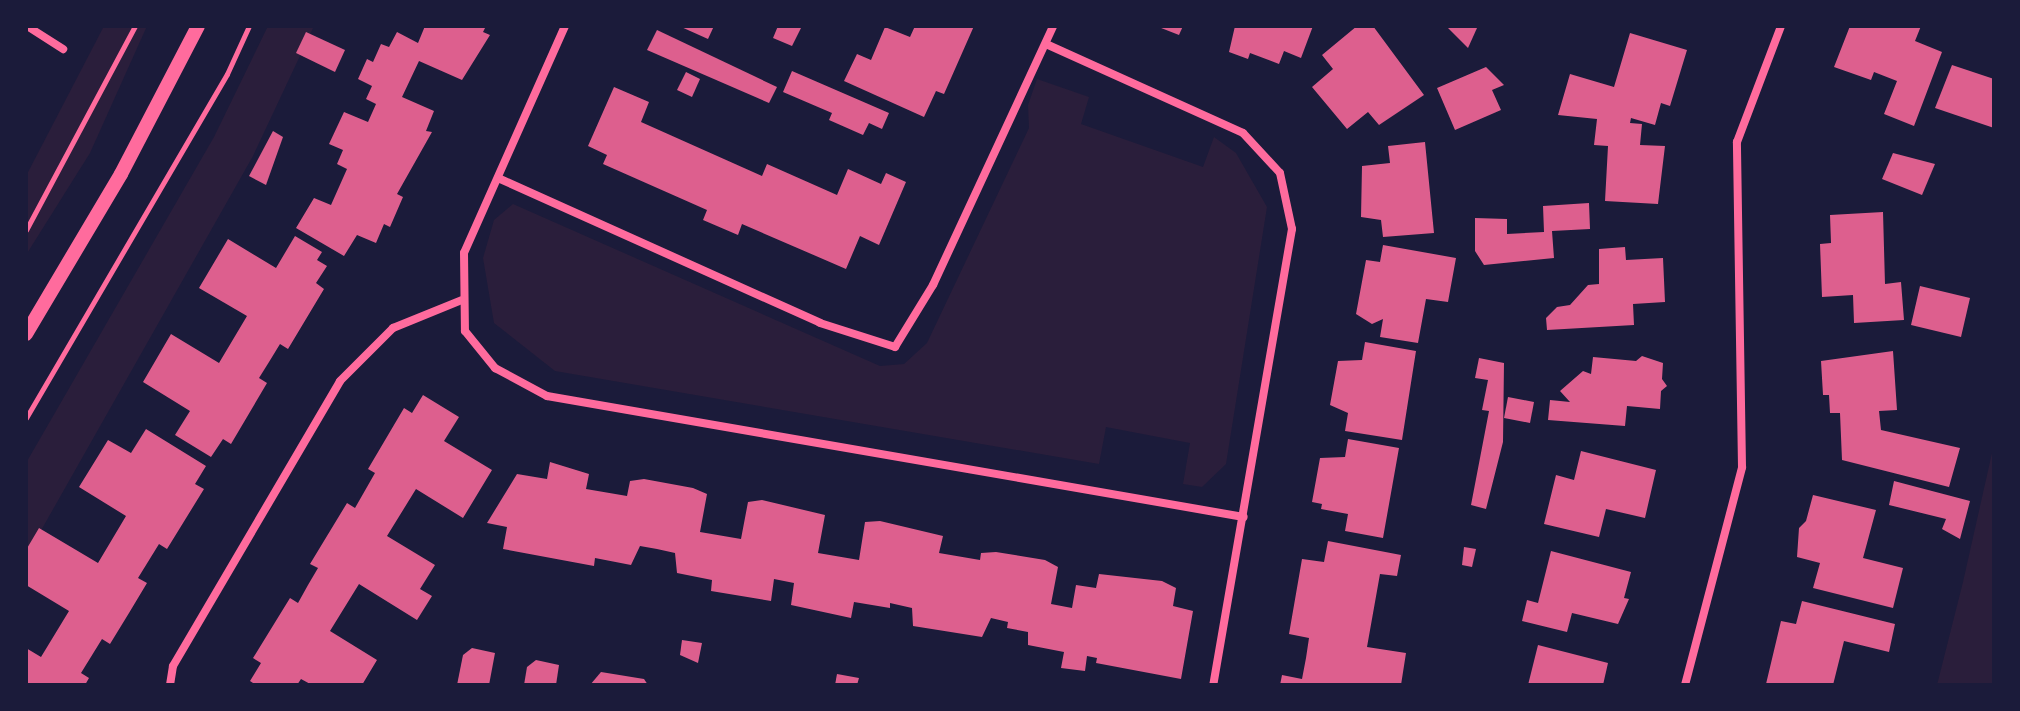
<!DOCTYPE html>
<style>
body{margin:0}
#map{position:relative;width:2020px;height:711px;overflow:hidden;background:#1b1b3a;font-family:Manrope,sans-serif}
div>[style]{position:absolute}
.green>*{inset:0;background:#2a1e3b}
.building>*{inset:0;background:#dd5f8e}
.path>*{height:5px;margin:-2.5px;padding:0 2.5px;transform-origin:2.5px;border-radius:2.5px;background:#ff6b9d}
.minor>*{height:8px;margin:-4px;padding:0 4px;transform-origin:4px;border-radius:4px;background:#ff6b9d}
.tertiary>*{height:14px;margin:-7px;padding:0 7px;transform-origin:7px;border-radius:7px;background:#ff6b9d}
span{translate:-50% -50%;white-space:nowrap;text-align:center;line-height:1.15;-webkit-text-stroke:7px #1b1b3a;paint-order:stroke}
.frame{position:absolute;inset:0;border:28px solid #1b1b3a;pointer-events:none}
</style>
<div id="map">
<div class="green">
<i style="clip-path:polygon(104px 26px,147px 26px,90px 153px,26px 255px,26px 176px)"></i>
<i style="clip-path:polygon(268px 26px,314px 26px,253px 156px,26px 557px,26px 463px,214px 137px)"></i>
<i style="clip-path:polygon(1037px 79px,1089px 97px,1081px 124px,1203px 167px,1214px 137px,1236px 153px,1267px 207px,1226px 464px,1202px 487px,1183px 484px,1190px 443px,1106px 427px,1099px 464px,555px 371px,494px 323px,483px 258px,494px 220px,513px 204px,880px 366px,904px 364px,927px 343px,1029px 128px,1028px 105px)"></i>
<i style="clip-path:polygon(1994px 444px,1994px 685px,1937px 685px,1963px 582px)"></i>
</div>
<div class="building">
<i style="clip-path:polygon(425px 26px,486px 26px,483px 32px,490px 35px,462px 80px,419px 61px,402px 97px,434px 111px,426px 131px,432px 132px,397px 194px,403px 197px,390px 227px,384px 224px,376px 243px,357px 235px,344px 256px,296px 228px,314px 198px,331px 205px,347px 169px,337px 164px,343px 150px,329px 144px,344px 112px,368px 122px,376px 104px,366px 99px,372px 86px,358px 79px,367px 59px,373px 62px,381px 44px,389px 47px,397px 32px,418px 43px)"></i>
<i style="clip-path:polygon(679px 26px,714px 26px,708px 39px)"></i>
<i style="clip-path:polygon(778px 26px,802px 26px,792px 46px,773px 38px)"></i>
<i style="clip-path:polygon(915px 26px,974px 26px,944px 94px,936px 91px,924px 117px,844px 81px,857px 54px,871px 60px,885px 27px,910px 37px)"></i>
<i style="clip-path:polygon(1156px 26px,1183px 26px,1179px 35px)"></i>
<i style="clip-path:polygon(1235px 26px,1313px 26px,1301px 58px,1284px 51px,1279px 64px,1250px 53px,1248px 59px,1229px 52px)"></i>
<i style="clip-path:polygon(1357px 26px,1373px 26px,1424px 95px,1379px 125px,1368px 112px,1347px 129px,1312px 87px,1333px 69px,1322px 55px)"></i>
<i style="clip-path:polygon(1446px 26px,1477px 28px,1468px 48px)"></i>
<i style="clip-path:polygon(1850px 26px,1921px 26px,1915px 41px,1942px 52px,1914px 126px,1884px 114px,1897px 81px,1874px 72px,1871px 80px,1834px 67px)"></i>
<i style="clip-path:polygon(657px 30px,777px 87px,769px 103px,647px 50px)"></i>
<i style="clip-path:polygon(306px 32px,345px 50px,335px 72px,296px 53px)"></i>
<i style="clip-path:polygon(1630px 33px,1687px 50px,1670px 106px,1661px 103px,1655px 125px,1631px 118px,1630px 123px,1642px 124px,1640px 145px,1665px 146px,1658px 204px,1605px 201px,1608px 146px,1594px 145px,1597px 119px,1558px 115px,1570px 74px,1614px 87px)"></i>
<i style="clip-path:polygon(1952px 65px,1994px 79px,1994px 128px,1935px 108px)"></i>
<i style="clip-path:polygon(1486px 67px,1504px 85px,1492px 90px,1501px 110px,1455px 130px,1437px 88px)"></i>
<i style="clip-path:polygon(792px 71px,889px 113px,882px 129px,869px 123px,863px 135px,829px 120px,832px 113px,783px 92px)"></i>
<i style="clip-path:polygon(686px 72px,700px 79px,692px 97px,677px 90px)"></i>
<i style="clip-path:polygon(614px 87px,649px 102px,641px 122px,762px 176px,767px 164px,837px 195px,848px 169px,881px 184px,886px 173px,906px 182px,879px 245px,860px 236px,846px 269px,742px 224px,738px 235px,703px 220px,707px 210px,603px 164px,607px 155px,588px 146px)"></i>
<i style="clip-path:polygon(273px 131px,283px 137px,266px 185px,249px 176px)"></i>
<i style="clip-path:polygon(1425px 142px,1434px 233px,1383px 237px,1381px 220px,1361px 217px,1362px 166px,1390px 163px,1388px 146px)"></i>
<i style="clip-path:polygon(1893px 153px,1935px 164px,1922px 195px,1882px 179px)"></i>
<i style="clip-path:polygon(1589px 203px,1590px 229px,1552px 231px,1554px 258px,1484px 265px,1475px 251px,1475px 218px,1507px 219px,1507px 234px,1544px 232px,1543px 206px)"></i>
<i style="clip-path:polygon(1883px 212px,1885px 284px,1901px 282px,1904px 320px,1854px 323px,1853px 295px,1822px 297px,1820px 244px,1831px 243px,1830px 215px)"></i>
<i style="clip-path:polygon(295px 236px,322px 252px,317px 260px,327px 266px,316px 283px,324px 289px,288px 349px,280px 344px,269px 362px,259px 378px,267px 383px,231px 444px,223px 439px,211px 457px,175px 435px,190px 411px,143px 382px,171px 334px,219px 363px,247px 316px,199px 288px,228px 239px,276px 268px)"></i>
<i style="clip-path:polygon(1383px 245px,1456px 258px,1448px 302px,1426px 299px,1418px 343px,1380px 337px,1383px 319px,1372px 324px,1356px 314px,1366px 260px,1380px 262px)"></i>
<i style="clip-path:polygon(1625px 247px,1626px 260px,1663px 258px,1665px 302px,1633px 304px,1634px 325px,1547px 330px,1546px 318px,1557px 307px,1570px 305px,1588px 285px,1599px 284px,1599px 249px)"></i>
<i style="clip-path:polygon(1920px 286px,1970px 298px,1961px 337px,1911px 325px)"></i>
<i style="clip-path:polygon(1365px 342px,1416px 351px,1402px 440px,1345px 431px,1348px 413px,1330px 405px,1338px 361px,1362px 360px)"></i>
<i style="clip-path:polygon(1893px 351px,1897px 410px,1879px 411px,1881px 430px,1960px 448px,1949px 487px,1842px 460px,1840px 413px,1830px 413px,1829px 395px,1823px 395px,1821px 361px)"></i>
<i style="clip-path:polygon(1642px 356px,1663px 363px,1662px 379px,1667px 386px,1661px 391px,1660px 409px,1627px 406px,1625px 426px,1548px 420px,1550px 400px,1570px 402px,1560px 391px,1583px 371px,1591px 374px,1593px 357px,1636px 361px)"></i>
<i style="clip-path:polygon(1479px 358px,1504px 363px,1503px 442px,1486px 509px,1471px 505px,1489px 411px,1482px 410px,1488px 380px,1475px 378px)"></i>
<i style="clip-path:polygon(423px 395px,459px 417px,444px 441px,492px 470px,463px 518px,416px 489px,387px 536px,435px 565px,420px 589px,432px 596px,417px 620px,359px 584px,330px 631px,377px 660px,362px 685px,312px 685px,301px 679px,297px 685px,256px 685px,250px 681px,261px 663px,253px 658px,290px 598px,298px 603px,308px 585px,318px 568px,310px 564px,347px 503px,355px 508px,375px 473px,368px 469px,404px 408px,412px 413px)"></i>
<i style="clip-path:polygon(1508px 397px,1534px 402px,1530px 423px,1504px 418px)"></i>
<i style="clip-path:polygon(146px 429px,206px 466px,195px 484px,204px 489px,167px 549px,159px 544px,138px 578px,147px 583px,129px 613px,110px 644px,102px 639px,81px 673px,89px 678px,85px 685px,26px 685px,26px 648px,41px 657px,69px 611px,26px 585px,26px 550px,39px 528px,98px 563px,126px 516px,79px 487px,108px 440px,131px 453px)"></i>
<i style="clip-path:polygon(1348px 439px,1399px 448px,1383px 538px,1345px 531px,1348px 514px,1321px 509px,1322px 504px,1312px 502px,1320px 458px,1345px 457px)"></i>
<i style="clip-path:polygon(1581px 451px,1656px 470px,1645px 518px,1606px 509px,1599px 537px,1544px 524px,1556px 475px,1574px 480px)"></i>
<i style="clip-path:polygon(550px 462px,589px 474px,586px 489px,627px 496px,630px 481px,644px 479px,693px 488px,707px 494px,700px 532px,741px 539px,748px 502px,762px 500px,825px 515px,818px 553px,859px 560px,865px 522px,880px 521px,943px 536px,939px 553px,980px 560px,981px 553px,996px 552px,1045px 560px,1058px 567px,1051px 604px,1072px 608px,1076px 585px,1096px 588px,1099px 574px,1162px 581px,1176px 588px,1173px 606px,1193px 611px,1181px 679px,1096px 663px,1097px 658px,1087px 656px,1085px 671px,1061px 668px,1064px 652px,1028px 645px,1028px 632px,1007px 628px,1008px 622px,991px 618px,982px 637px,913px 626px,912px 608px,890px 603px,890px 608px,854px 602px,851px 618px,791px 605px,794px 583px,774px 579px,771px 601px,711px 591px,712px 580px,677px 573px,675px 553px,657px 549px,640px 546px,631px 565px,595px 558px,594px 566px,503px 549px,507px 527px,487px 523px,517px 474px,547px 479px)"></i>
<i style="clip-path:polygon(1894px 481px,1970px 501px,1960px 539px,1942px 529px,1946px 519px,1889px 505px)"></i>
<i style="clip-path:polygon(1813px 495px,1876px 510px,1863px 558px,1903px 568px,1893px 608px,1813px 588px,1820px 563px,1797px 557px,1799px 528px,1806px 521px)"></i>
<i style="clip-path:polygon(1328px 541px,1401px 555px,1397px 576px,1380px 574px,1367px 647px,1406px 653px,1401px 685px,1280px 685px,1282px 675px,1302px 679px,1306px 658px,1309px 638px,1289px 634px,1302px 559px,1324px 562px)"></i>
<i style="clip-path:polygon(1464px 547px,1476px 549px,1472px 567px,1462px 565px)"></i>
<i style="clip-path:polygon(1551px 551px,1631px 572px,1624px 598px,1629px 599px,1618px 624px,1572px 613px,1567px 632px,1522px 621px,1527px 600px,1538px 603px)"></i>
<i style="clip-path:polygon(1802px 601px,1895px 624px,1889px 652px,1844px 641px,1833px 685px,1766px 684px,1781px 621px,1796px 624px)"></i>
<i style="clip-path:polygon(682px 640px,702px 643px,698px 663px,680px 655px)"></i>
<i style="clip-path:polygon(1538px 645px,1608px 663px,1603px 685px,1528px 685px)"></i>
<i style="clip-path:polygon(472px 648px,495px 653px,489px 685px,457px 685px,463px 655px)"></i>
<i style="clip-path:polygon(536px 660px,559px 665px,556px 685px,524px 685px,527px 667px)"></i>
<i style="clip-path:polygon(601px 672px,644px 679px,648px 685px,590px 685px)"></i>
<i style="clip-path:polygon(837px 674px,859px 678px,857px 685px,835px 685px)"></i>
</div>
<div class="path">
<i style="left:26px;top:230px;width:231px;rotate:-61.9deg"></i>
<i style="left:26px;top:418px;width:398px;rotate:-59.7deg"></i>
<i style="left:227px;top:74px;width:53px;rotate:-65.4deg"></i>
</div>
<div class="minor">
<i style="left:27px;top:26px;width:43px;rotate:32.6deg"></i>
<i style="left:565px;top:26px;width:248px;rotate:114deg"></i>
<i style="left:464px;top:253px;width:78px;rotate:89.3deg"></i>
<i style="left:465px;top:331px;width:48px;rotate:51deg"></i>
<i style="left:495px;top:368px;width:59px;rotate:28.3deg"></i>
<i style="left:547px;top:396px;width:707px;rotate:9.85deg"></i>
<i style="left:1046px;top:44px;width:216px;rotate:24.3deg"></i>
<i style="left:1243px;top:133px;width:54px;rotate:47.2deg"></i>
<i style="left:1280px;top:173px;width:57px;rotate:77.9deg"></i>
<i style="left:1292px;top:229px;width:463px;rotate:99.8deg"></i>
<i style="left:498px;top:178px;width:353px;rotate:24.2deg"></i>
<i style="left:820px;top:323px;width:79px;rotate:17.7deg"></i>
<i style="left:895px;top:347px;width:73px;rotate:-58.5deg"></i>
<i style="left:933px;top:285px;width:285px;rotate:-65.1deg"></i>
<i style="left:170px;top:685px;width:19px;rotate:-81deg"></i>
<i style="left:173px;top:666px;width:330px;rotate:-59.6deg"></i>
<i style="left:340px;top:381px;width:75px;rotate:-45deg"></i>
<i style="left:393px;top:328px;width:74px;rotate:-22.1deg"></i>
<i style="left:1685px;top:685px;width:225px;rotate:-75.3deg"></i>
<i style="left:1742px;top:467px;width:325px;rotate:-90.9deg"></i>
<i style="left:1737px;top:142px;width:124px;rotate:-69.2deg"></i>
</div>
<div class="tertiary">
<i style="left:26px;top:334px;width:186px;rotate:-59.3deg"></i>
<i style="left:121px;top:174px;width:167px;rotate:-62.5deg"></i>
</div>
<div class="frame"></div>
</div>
